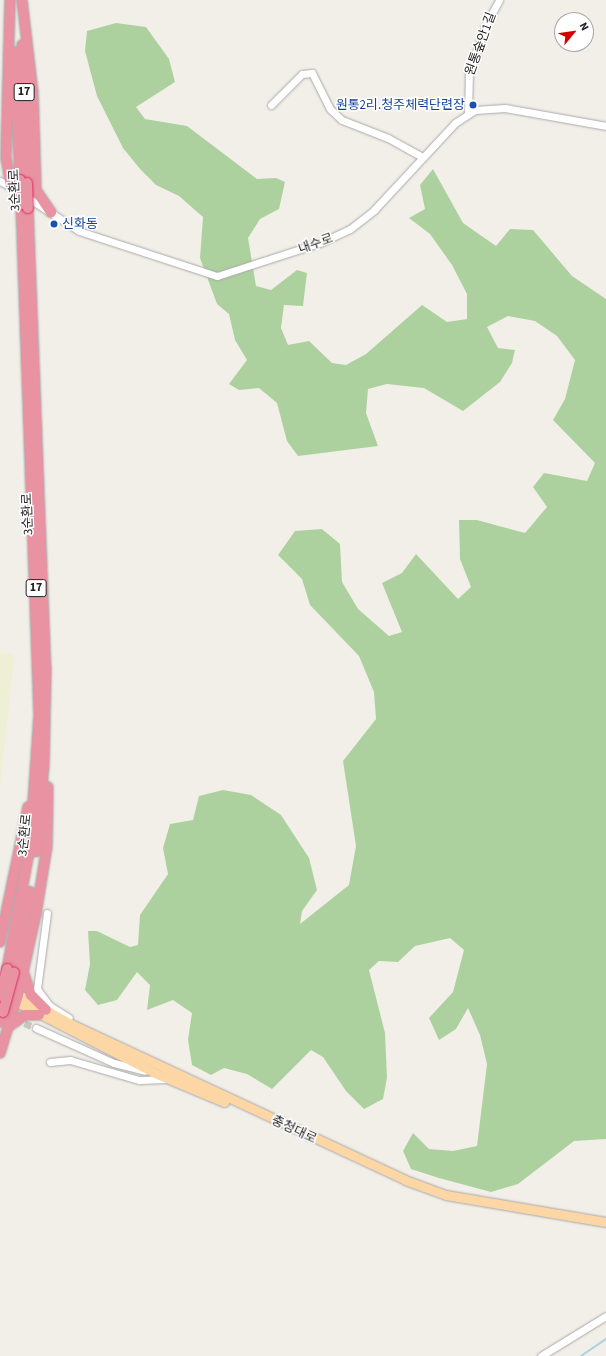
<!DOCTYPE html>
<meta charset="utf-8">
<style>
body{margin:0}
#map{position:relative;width:606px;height:1356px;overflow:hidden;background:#f2efe9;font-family:"Source Sans 3","Noto Sans KR",sans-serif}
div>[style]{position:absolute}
.farmland>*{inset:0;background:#eef0d5}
.forest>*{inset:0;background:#add19e}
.stream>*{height:1.5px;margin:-0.75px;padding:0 0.75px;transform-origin:0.75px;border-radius:0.75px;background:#aad3df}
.minor-tunnel>*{height:7px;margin-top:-3.5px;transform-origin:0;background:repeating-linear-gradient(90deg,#c8c6c1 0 7px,transparent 0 10.5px)}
.roads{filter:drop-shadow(0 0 1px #a9a9a9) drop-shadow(0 0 1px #a9a9a9)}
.minor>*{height:7px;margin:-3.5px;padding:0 3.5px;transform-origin:3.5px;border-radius:3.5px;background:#fff}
.major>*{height:9px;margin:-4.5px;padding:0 4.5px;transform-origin:4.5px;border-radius:4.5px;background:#fcd6a4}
.highway>*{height:10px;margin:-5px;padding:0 5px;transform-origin:5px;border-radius:5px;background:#e892a2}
.bridges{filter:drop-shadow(0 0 1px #dc2a67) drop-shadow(0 0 1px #dc2a67)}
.highway-bridge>*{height:10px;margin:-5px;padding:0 5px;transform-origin:5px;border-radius:5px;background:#e892a2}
.dots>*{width:11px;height:11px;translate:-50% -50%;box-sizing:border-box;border:2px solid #fff;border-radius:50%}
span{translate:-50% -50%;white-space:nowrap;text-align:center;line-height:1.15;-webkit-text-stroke:3px #fff;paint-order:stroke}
.shield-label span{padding:1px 3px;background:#fff;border:1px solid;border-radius:3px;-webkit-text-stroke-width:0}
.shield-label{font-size:12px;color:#222;font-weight:700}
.street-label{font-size:13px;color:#222}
.transit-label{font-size:13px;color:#164399}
.right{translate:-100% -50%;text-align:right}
.left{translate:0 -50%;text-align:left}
.north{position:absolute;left:554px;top:12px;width:40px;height:40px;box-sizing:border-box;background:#fff;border:1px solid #a7a7a7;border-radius:50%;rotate:61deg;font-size:11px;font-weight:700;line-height:16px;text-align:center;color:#222}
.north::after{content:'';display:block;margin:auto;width:14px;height:18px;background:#d40000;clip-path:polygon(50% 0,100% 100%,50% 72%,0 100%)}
</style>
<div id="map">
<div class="farmland">
<i style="clip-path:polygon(0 652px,14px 655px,14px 660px,0 787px)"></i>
</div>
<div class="forest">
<i style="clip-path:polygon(116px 23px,146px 27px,169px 59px,175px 82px,136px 107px,145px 119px,187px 126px,257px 179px,276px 178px,285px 182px,279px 209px,260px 219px,248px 238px,256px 286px,271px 290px,297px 270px,307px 273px,303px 306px,284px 305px,281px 328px,288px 345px,309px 341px,332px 363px,346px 365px,366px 354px,422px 305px,447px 322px,467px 319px,467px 294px,452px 265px,430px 234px,409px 218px,425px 209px,420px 185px,433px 169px,463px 223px,496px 246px,510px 229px,533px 230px,572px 276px,606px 299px,606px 1139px,574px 1141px,518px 1184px,491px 1192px,439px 1178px,411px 1169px,403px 1151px,413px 1133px,429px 1149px,453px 1151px,477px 1146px,487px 1064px,480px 1035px,468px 1008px,456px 1029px,439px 1040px,429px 1018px,453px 992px,464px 950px,450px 938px,415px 946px,398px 962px,379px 961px,369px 970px,385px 1033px,387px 1078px,383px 1099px,364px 1109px,346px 1091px,323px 1057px,311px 1050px,272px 1089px,247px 1074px,224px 1068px,211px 1075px,192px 1065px,188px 1040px,192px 1013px,173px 1000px,147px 1010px,150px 985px,137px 972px,117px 1000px,98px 1005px,85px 990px,90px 964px,88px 931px,97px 931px,130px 947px,138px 945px,140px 915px,168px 874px,163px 848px,170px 824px,193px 820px,199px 796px,223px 790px,251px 795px,281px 815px,309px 858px,317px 890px,302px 911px,300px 924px,349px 885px,356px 846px,343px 761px,376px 719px,374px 692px,359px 656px,310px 605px,302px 579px,278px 555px,295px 531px,322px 529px,340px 544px,342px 582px,358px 609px,389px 636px,402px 632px,382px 583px,402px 573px,416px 554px,458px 599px,471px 587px,460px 559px,459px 520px,477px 520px,525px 533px,547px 507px,533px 487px,544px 473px,587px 481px,595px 463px,553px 420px,565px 399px,575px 360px,557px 336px,535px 321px,508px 316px,487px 327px,498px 348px,515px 350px,512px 363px,500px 382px,463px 411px,424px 388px,387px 384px,368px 389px,366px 413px,378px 446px,298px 456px,287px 441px,277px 403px,259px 388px,239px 390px,229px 384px,247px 360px,235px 340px,229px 314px,217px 304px,200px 258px,203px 217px,179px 196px,156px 185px,140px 169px,123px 148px,97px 96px,85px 51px,87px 31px)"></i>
</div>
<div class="stream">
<i style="left:581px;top:1356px;width:30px;rotate:-34deg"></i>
</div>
<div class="minor-tunnel">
<i style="left:15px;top:1019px;width:23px;rotate:23deg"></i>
</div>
<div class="roads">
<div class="minor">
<i style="left:271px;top:105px;width:44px;rotate:-45deg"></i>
<i style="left:302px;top:74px;width:10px;rotate:-6deg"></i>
<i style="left:312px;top:73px;width:40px;rotate:63.4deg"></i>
<i style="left:330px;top:109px;width:16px;rotate:43deg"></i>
<i style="left:342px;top:120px;width:49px;rotate:21.4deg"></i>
<i style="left:388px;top:138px;width:38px;rotate:29deg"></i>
<i style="left:468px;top:113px;width:40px;rotate:-88.6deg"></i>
<i style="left:469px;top:73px;width:54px;rotate:-70.6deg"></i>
<i style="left:487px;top:22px;width:25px;rotate:-61deg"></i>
<i style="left:0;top:181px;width:15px;rotate:28deg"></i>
<i style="left:25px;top:196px;width:64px;rotate:32.9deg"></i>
<i style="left:79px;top:231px;width:145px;rotate:18.1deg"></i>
<i style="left:217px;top:276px;width:110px;rotate:-17.9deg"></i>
<i style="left:322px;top:242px;width:31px;rotate:-25deg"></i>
<i style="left:350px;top:229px;width:31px;rotate:-38deg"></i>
<i style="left:374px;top:210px;width:119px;rotate:-47deg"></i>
<i style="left:455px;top:123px;width:24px;rotate:-33deg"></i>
<i style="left:475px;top:110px;width:30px;rotate:-4deg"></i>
<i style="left:505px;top:108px;width:103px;rotate:10.1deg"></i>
<i style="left:47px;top:913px;width:77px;rotate:97.5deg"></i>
<i style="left:37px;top:989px;width:21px;rotate:53deg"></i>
<i style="left:50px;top:1006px;width:22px;rotate:32deg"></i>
<i style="left:36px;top:1028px;width:85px;rotate:24.2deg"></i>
<i style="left:114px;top:1063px;width:32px;rotate:14deg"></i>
<i style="left:50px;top:1062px;width:20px;rotate:-6deg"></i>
<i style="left:70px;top:1060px;width:72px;rotate:16.2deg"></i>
<i style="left:139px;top:1080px;width:27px;rotate:-2deg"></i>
<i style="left:541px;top:1356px;width:76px;rotate:-31.6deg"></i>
</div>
<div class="major">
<i style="left:12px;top:991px;width:65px;rotate:29.3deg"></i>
<i style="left:69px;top:1023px;width:371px;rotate:25deg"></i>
<i style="left:405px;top:1180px;width:44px;rotate:20.1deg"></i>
<i style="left:446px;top:1195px;width:162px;rotate:9.6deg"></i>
<i style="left:11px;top:999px;width:162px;rotate:27.2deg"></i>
<i style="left:155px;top:1073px;width:75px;rotate:22.8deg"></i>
</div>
<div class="highway">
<i style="left:10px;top:0;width:158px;rotate:91.5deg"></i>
<i style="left:6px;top:158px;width:29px;rotate:80deg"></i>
<i style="left:22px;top:0;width:94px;rotate:83.3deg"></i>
<i style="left:33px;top:93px;width:97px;rotate:88.2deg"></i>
<i style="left:36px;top:190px;width:27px;rotate:56deg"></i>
<i style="left:22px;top:45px;width:138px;rotate:87.9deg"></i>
<i style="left:14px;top:52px;width:128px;rotate:87.3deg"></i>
<i style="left:28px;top:208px;width:460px;rotate:87.8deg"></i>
<i style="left:46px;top:668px;width:96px;rotate:91.2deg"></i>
<i style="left:44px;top:764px;width:88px;rotate:95.2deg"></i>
<i style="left:0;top:942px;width:138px;rotate:-78.3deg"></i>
<i style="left:7px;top:969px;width:124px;rotate:-79.3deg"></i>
<i style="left:30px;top:847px;width:132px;rotate:-86.1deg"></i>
<i style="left:39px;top:715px;width:511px;rotate:-92.02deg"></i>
<i style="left:14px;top:972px;width:82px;rotate:-78.7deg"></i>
<i style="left:24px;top:974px;width:22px;rotate:72deg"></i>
<i style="left:31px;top:995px;width:21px;rotate:45deg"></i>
<i style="left:0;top:1022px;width:10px;rotate:-73deg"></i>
<i style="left:8px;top:1027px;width:21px;rotate:-35deg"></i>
<i style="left:25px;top:1015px;width:14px"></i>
<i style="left:0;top:1053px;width:61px;rotate:-72.8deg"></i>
<i style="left:18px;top:995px;width:83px;rotate:-77.5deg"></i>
<i style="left:36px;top:914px;width:69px;rotate:-80.8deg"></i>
<i style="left:47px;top:846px;width:59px;rotate:-89deg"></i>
</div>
</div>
<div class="bridges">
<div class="highway-bridge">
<i style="left:20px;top:180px;width:24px;rotate:88deg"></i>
<i style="left:27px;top:183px;width:25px;rotate:88deg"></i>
<i style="left:0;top:996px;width:28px;rotate:-75deg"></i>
<i style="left:3px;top:1012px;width:41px;rotate:-74.6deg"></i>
</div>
</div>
<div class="dots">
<i style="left:473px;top:105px;background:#1a4fb4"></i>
<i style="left:54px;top:224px;background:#1a4fb4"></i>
</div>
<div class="shield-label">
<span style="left:24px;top:92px">17</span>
<span style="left:36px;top:588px">17</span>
</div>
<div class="street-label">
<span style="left:481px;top:44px;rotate:-70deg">원통숲안1길</span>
<span style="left:15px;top:190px;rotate:-92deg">3순환로</span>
<span style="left:316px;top:244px;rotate:-20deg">내수로</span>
<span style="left:28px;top:514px;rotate:-92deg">3순환로</span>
<span style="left:25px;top:835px;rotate:-84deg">3순환로</span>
<span style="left:294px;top:1130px;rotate:25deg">충청대로</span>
</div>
<div class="transit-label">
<span class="right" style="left:465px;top:105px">원통2리.청주체력단련장</span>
<span class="left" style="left:62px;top:224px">신화동</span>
</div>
<div class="north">N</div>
</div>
